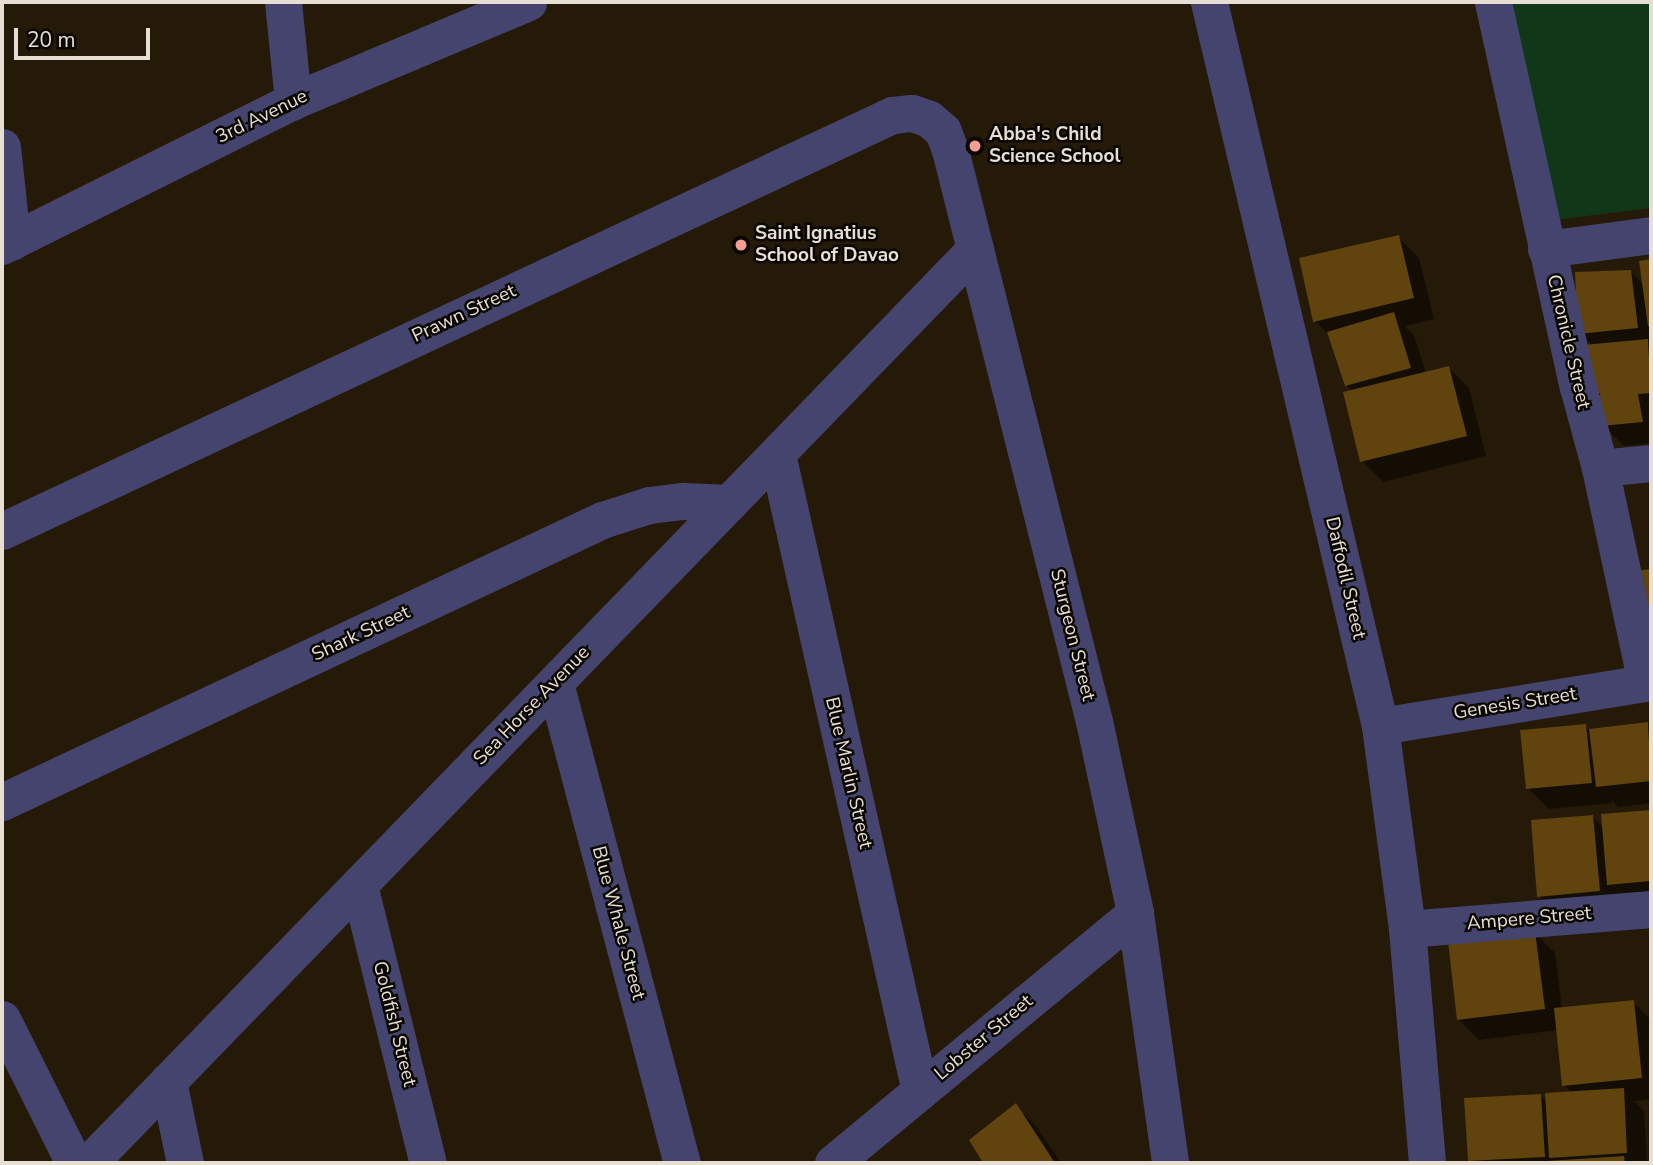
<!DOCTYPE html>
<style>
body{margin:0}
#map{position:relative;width:1653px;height:1165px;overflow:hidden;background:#251a07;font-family:"Nunito Sans",sans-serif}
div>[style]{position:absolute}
.green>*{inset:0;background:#103818}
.shadow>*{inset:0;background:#0007}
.building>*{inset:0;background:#60430d}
.minor>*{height:37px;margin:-18.5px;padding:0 18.5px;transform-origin:18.5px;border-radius:18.5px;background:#45446f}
.dots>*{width:19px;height:19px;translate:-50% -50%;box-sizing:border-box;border:4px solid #0a0602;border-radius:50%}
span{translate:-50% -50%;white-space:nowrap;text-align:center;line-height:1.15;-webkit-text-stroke:5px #0a0602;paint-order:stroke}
.street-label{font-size:19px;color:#e7dfd3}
.poi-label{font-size:19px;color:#e7dfd3;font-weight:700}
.left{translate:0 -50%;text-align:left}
.frame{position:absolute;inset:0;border:4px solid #e7dfd3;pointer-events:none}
.scale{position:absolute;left:14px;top:28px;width:136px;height:32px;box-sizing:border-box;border:4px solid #e7dfd3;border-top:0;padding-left:9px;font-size:21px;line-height:24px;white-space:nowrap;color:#e7dfd3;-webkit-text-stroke:5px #0a0602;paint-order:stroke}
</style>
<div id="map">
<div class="green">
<i style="clip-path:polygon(1508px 2px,1651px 2px,1651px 208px,1554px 220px)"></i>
</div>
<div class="shadow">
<i style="clip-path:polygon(1398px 237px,1419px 258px,1434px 319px,1405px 326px,1414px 335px,1426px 373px,1448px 367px,1469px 388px,1486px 456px,1383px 482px,1362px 461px,1353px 391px,1346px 385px,1330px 336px,1315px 321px)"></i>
<i style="clip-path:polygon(1651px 261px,1651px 443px,1624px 446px,1603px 425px,1592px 345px,1580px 333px,1630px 271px,1644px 285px,1641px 262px)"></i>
<i style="clip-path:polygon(1647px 724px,1651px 728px,1651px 803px,1618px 807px,1611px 799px,1612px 803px,1549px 809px,1528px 788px,1585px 726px,1590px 731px)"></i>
<i style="clip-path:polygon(1651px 812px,1651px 903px,1560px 917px,1539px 896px,1593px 817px,1604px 829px,1603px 816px)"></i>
<i style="clip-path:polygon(1535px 933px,1555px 953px,1562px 1009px,1633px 1002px,1651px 1020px,1651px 1099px,1634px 1101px,1644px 1111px,1647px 1163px,1473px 1163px,1470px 1160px,1540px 1095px,1547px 1103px,1572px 1093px,1564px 1085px,1558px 1030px,1479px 1040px,1458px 1019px)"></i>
<i style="clip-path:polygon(1016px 1106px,1036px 1126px,1061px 1163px,985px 1163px,971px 1140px)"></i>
</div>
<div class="building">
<i style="clip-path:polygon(1399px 235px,1414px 298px,1313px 322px,1299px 258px)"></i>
<i style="clip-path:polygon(1651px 259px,1651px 326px,1648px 326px,1639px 261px)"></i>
<i style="clip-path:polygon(1631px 270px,1638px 328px,1578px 334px,1575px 272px)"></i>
<i style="clip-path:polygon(1394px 312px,1411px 368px,1345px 386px,1327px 332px)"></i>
<i style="clip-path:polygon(1648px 339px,1651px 393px,1638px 394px,1643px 422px,1601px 426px,1600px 393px,1588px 394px,1583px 345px)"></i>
<i style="clip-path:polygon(1449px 366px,1467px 436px,1360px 462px,1343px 392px)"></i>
<i style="clip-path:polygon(1651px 569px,1651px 644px,1635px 571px)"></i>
<i style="clip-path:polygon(1648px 722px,1651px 781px,1596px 787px,1589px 729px)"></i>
<i style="clip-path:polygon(1586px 724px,1592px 783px,1526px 789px,1520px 730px)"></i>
<i style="clip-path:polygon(1651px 810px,1651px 881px,1607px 885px,1601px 814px)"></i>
<i style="clip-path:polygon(1593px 815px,1600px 891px,1537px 897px,1531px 820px)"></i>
<i style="clip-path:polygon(1535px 931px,1545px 1009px,1457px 1020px,1448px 941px)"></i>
<i style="clip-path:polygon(1634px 1000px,1642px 1078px,1562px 1086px,1554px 1008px)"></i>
<i style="clip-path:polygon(1624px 1088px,1627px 1153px,1549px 1158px,1545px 1093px)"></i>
<i style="clip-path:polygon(1541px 1094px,1545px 1157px,1468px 1161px,1464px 1098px)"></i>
<i style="clip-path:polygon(1016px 1103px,1055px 1163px,983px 1163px,969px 1140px)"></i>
<i style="clip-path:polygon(1624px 1156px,1625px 1163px,1547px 1163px,1547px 1161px)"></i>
</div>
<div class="minor">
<i style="left:283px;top:2px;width:100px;rotate:84.2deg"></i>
<i style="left:1209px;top:2px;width:744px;rotate:76.71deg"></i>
<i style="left:1380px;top:726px;width:205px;rotate:82.4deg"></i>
<i style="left:1407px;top:929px;width:235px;rotate:85.1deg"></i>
<i style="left:1493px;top:2px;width:394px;rotate:77.6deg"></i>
<i style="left:1578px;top:387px;width:84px;rotate:74.8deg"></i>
<i style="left:1600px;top:468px;width:219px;rotate:77.9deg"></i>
<i style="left:2px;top:147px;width:95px;rotate:83.9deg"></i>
<i style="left:2px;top:246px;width:325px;rotate:-26.5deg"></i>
<i style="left:293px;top:101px;width:255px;rotate:-22.8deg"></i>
<i style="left:1546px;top:249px;width:106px;rotate:-7.6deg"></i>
<i style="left:777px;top:454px;width:653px;rotate:77.35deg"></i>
<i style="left:1600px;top:468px;width:51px;rotate:-5.6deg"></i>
<i style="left:2px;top:531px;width:982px;rotate:-25.05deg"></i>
<i style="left:892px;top:115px;width:20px;rotate:-6deg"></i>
<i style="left:912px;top:113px;width:18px;rotate:19deg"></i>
<i style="left:929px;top:119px;width:18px;rotate:41deg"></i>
<i style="left:943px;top:131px;width:20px;rotate:70deg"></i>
<i style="left:950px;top:150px;width:589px;rotate:75.85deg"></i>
<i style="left:1094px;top:721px;width:196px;rotate:77.9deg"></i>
<i style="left:1135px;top:913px;width:252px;rotate:82deg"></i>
<i style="left:555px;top:683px;width:497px;rotate:75.2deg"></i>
<i style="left:1380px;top:726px;width:275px;rotate:-9.2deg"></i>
<i style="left:2px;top:802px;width:663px;rotate:-25.17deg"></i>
<i style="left:602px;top:520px;width:49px;rotate:-17.7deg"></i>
<i style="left:649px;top:505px;width:34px;rotate:-7deg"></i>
<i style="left:683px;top:501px;width:46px;rotate:2.5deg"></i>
<i style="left:359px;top:885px;width:286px;rotate:76.1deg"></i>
<i style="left:1407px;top:929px;width:245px;rotate:-4.7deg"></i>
<i style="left:2px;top:1019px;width:161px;rotate:63.4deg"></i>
<i style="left:168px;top:1081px;width:84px;rotate:78.3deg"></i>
<i style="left:89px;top:1163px;width:1273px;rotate:-45.89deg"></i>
<i style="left:833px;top:1163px;width:392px;rotate:-39.6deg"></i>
</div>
<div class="dots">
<i style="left:975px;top:146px;background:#f59c95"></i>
<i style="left:741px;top:245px;background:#f59c95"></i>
</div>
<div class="street-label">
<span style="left:262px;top:117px;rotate:-26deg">3rd Avenue</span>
<span style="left:464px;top:314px;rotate:-25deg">Prawn Street</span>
<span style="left:1568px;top:342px;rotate:77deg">Chronicle Street</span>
<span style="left:1345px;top:578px;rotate:77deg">Daffodil Street</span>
<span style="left:361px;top:634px;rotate:-25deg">Shark Street</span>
<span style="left:1072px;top:635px;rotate:76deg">Sturgeon Street</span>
<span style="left:1515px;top:704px;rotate:-9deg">Genesis Street</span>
<span style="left:532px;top:706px;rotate:-46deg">Sea Horse Avenue</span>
<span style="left:848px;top:773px;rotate:77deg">Blue Marlin Street</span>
<span style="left:1529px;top:919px;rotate:-5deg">Ampere Street</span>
<span style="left:618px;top:923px;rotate:75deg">Blue Whale Street</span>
<span style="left:394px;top:1024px;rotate:76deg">Goldfish Street</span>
<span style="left:984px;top:1038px;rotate:-40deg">Lobster Street</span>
</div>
<div class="poi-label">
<span class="left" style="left:989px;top:146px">Abba's Child<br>Science School</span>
<span class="left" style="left:755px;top:245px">Saint Ignatius<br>School of Davao</span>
</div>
<div class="frame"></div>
<div class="scale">20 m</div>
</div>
